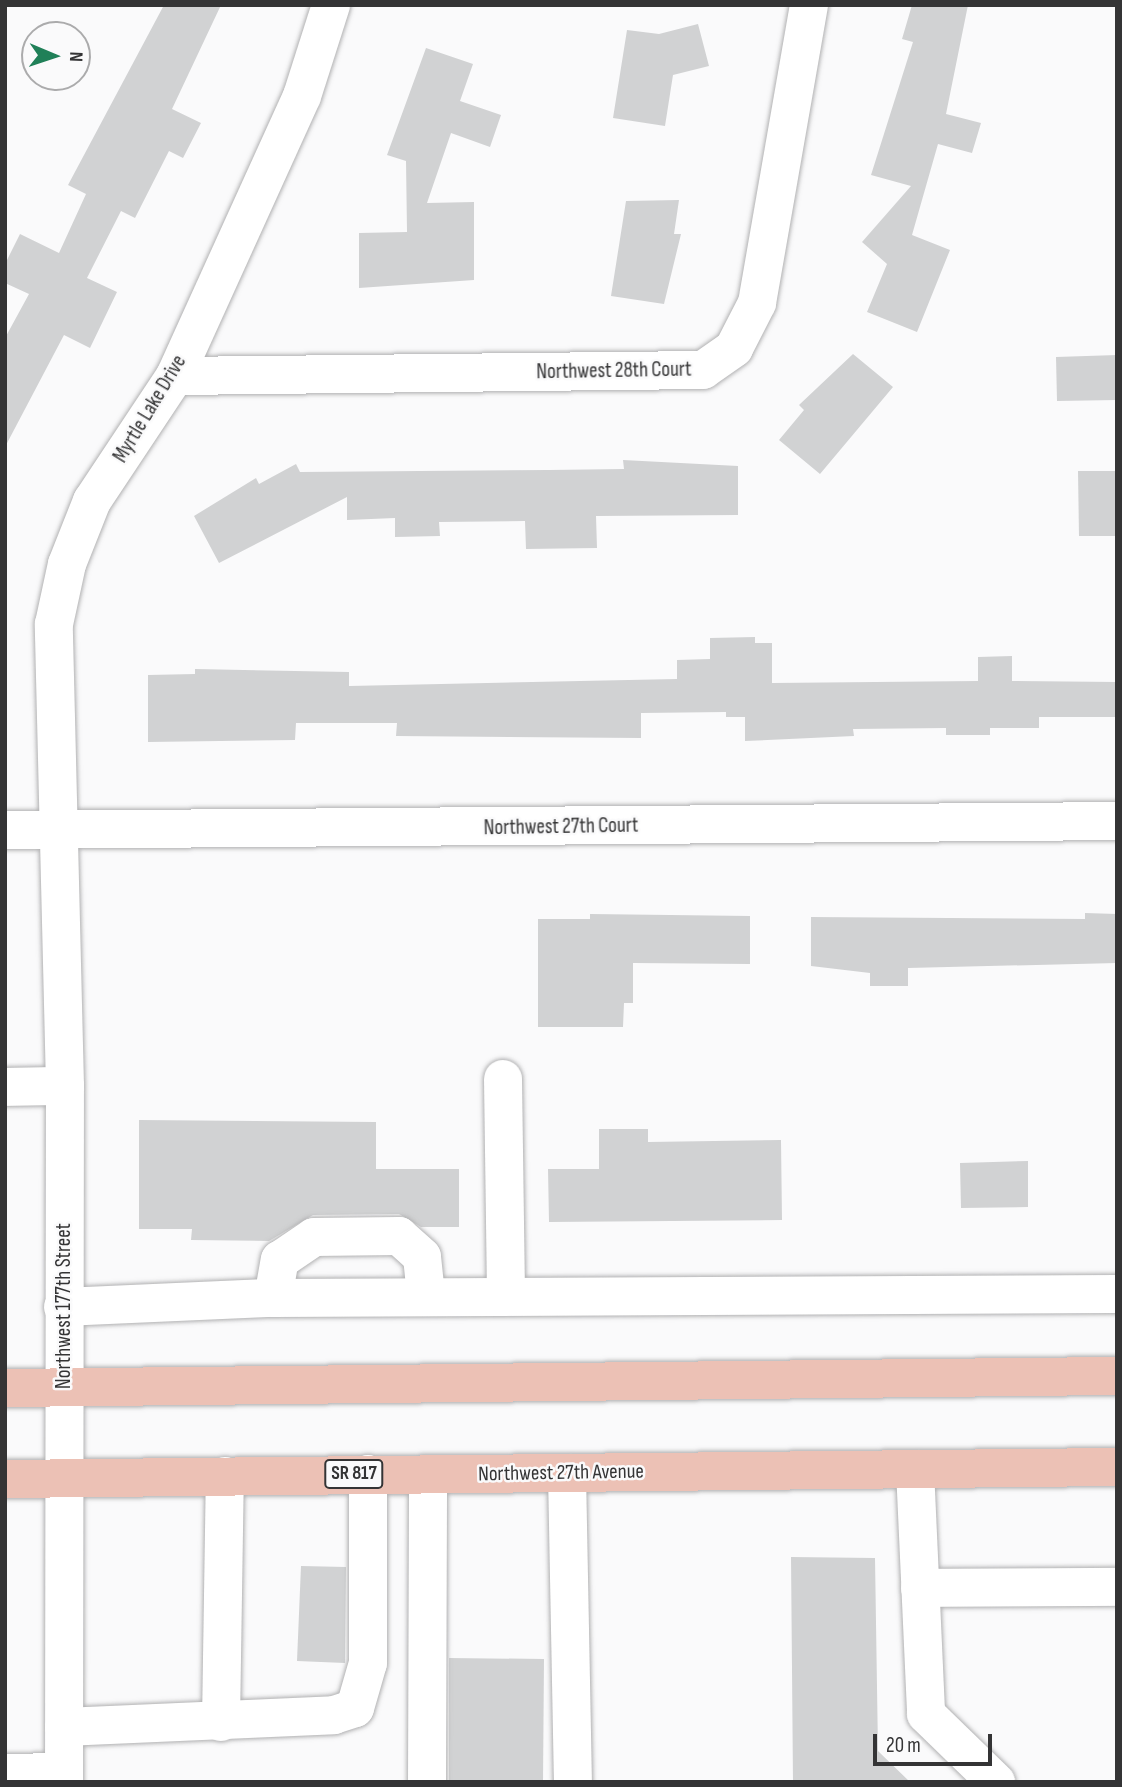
<!DOCTYPE html>
<style>
body{margin:0}
#map{position:relative;width:1122px;height:1787px;overflow:hidden;background:#fafafb;font-family:"Sofia Sans Condensed",sans-serif}
div>[style]{position:absolute}
.building>*{inset:0;background:#d1d2d3}
.roads{filter:drop-shadow(0 0 2px #b1b1b2) drop-shadow(0 0 2px #b1b1b2)}
.minor>*{height:38px;margin:-19px;padding:0 19px;transform-origin:19px;border-radius:19px;background:#fff}
.major>*{height:38px;margin:-19px;padding:0 19px;transform-origin:19px;border-radius:19px;background:#ecc1b5}
span{translate:-50% -50%;white-space:nowrap;text-align:center;line-height:1.15;-webkit-text-stroke:5px #fafafb;paint-order:stroke}
.shield-label span{padding:2px 5px;background:#fafafb;border:2px solid;border-radius:5px;-webkit-text-stroke-width:0}
.shield-label{font-size:19px;color:#343435;font-weight:700}
.street-label{font-size:21px;color:#343435}
.frame{position:absolute;inset:0;border:7px solid #343435;pointer-events:none}
.north{position:absolute;left:21px;top:21px;width:70px;height:70px;box-sizing:border-box;background:#fafafb;border:2px solid #ababac;border-radius:50%;rotate:92deg;font-size:19px;font-weight:700;line-height:28px;text-align:center;color:#343435}
.north::after{content:'';display:block;margin:auto;width:24px;height:32px;background:#208058;clip-path:polygon(50% 0,100% 100%,50% 72%,0 100%)}
.scale{position:absolute;left:873px;top:1734px;width:119px;height:32px;box-sizing:border-box;border:4px solid #343435;border-top:0;padding-left:9px;font-size:21px;line-height:24px;white-space:nowrap;color:#343435;-webkit-text-stroke:5px #fafafb;paint-order:stroke}
</style>
<div id="map">
<div class="building">
<i style="clip-path:polygon(164px 5px,221px 5px,172px 109px,201px 123px,183px 158px,169px 151px,135px 218px,121px 211px,87px 278px,117px 292px,90px 348px,64px 335px,5px 447px,5px 338px,29px 294px,5px 283px,5px 264px,20px 234px,59px 253px,86px 194px,68px 185px)"></i>
<i style="clip-path:polygon(912px 5px,968px 5px,946px 114px,981px 123px,972px 153px,938px 144px,912px 235px,950px 250px,917px 332px,867px 312px,887px 264px,862px 242px,911px 186px,871px 175px,913px 42px,902px 39px)"></i>
<i style="clip-path:polygon(698px 24px,709px 66px,673px 75px,665px 126px,613px 118px,627px 30px,659px 34px)"></i>
<i style="clip-path:polygon(426px 48px,473px 64px,460px 101px,501px 115px,490px 147px,451px 133px,427px 203px,474px 202px,474px 280px,359px 288px,359px 233px,407px 232px,406px 161px,387px 155px)"></i>
<i style="clip-path:polygon(679px 200px,674px 234px,681px 234px,664px 304px,611px 296px,626px 201px)"></i>
<i style="clip-path:polygon(853px 354px,893px 387px,820px 474px,779px 440px,804px 410px,799px 405px)"></i>
<i style="clip-path:polygon(1117px 355px,1117px 400px,1057px 401px,1056px 357px)"></i>
<i style="clip-path:polygon(623px 460px,738px 466px,738px 515px,596px 516px,597px 548px,526px 549px,525px 521px,439px 522px,440px 536px,395px 537px,395px 518px,347px 520px,347px 497px,219px 563px,194px 516px,256px 478px,259px 484px,296px 464px,300px 472px,549px 470px,624px 469px)"></i>
<i style="clip-path:polygon(1078px 471px,1117px 471px,1117px 536px,1079px 536px)"></i>
<i style="clip-path:polygon(755px 637px,755px 643px,772px 643px,772px 683px,978px 681px,978px 657px,1012px 656px,1012px 681px,1117px 682px,1117px 717px,1039px 717px,1039px 728px,990px 728px,990px 735px,946px 735px,946px 728px,853px 729px,854px 736px,745px 741px,745px 717px,726px 717px,726px 712px,641px 713px,641px 738px,396px 736px,397px 723px,296px 723px,295px 740px,148px 742px,148px 675px,195px 674px,195px 669px,349px 672px,349px 686px,677px 679px,677px 660px,710px 659px,710px 638px)"></i>
<i style="clip-path:polygon(1085px 913px,1117px 914px,1117px 963px,908px 968px,908px 986px,870px 986px,870px 973px,811px 966px,811px 917px,1085px 919px)"></i>
<i style="clip-path:polygon(590px 914px,750px 916px,750px 964px,633px 963px,633px 1003px,624px 1003px,623px 1027px,538px 1027px,538px 919px,590px 919px)"></i>
<i style="clip-path:polygon(139px 1120px,376px 1122px,376px 1169px,459px 1169px,459px 1227px,421px 1227px,399px 1214px,313px 1215px,269px 1241px,191px 1240px,192px 1229px,139px 1229px)"></i>
<i style="clip-path:polygon(599px 1129px,648px 1129px,648px 1142px,781px 1140px,782px 1220px,549px 1222px,548px 1169px,599px 1169px)"></i>
<i style="clip-path:polygon(1028px 1161px,1028px 1207px,961px 1208px,960px 1163px)"></i>
<i style="clip-path:polygon(791px 1557px,875px 1558px,878px 1751px,910px 1782px,793px 1782px)"></i>
<i style="clip-path:polygon(301px 1566px,346px 1567px,345px 1663px,297px 1661px)"></i>
<i style="clip-path:polygon(449px 1658px,544px 1659px,543px 1782px,449px 1782px)"></i>
</div>
<div class="roads">
<div class="minor">
<i style="left:175px;top:376px;width:528px;rotate:-0.65deg"></i>
<i style="left:703px;top:370px;width:38px;rotate:-35deg"></i>
<i style="left:734px;top:348px;width:51px;rotate:-62.9deg"></i>
<i style="left:757px;top:303px;width:303px;rotate:-80.1deg"></i>
<i style="left:5px;top:830px;width:1112px;rotate:-0.46deg"></i>
<i style="left:503px;top:1079px;width:216px;rotate:89.2deg"></i>
<i style="left:5px;top:1087px;width:60px;rotate:-1deg"></i>
<i style="left:273px;top:1298px;width:39px;rotate:-80deg"></i>
<i style="left:280px;top:1260px;width:41px;rotate:-34.1deg"></i>
<i style="left:314px;top:1237px;width:85px;rotate:-0.7deg"></i>
<i style="left:399px;top:1236px;width:31px;rotate:42deg"></i>
<i style="left:422px;top:1257px;width:39px;rotate:84deg"></i>
<i style="left:63px;top:1307px;width:210px;rotate:-2.5deg"></i>
<i style="left:273px;top:1298px;width:844px;rotate:-0.27deg"></i>
<i style="left:915px;top:1469px;width:245px;rotate:87.4deg"></i>
<i style="left:926px;top:1714px;width:98px;rotate:44.2deg"></i>
<i style="left:567px;top:1473px;width:309px;rotate:88.9deg"></i>
<i style="left:920px;top:1588px;width:197px;rotate:-0.3deg"></i>
<i style="left:221px;top:1722px;width:246px;rotate:-89.1deg"></i>
<i style="left:64px;top:1727px;width:270px;rotate:-2.5deg"></i>
<i style="left:334px;top:1715px;width:22px;rotate:-18deg"></i>
<i style="left:355px;top:1708px;width:47px;rotate:-73.9deg"></i>
<i style="left:368px;top:1663px;width:189px;rotate:-90deg"></i>
<i style="left:5px;top:1773px;width:59px;rotate:-1deg"></i>
<i style="left:64px;top:1782px;width:696px;rotate:-89.92deg"></i>
<i style="left:65px;top:1086px;width:462px;rotate:-91.4deg"></i>
<i style="left:54px;top:624px;width:61px;rotate:-77.8deg"></i>
<i style="left:67px;top:564px;width:68px;rotate:-68.4deg"></i>
<i style="left:92px;top:501px;width:150px;rotate:-56.4deg"></i>
<i style="left:175px;top:376px;width:307px;rotate:-65.6deg"></i>
<i style="left:302px;top:96px;width:96px;rotate:-72.3deg"></i>
<i style="left:427px;top:1782px;width:308px;rotate:-89.8deg"></i>
</div>
<div class="major">
<i style="left:5px;top:1388px;width:1112px;rotate:-0.62deg"></i>
<i style="left:5px;top:1479px;width:1112px;rotate:-0.62deg"></i>
</div>
</div>
<div class="shield-label">
<span style="left:354px;top:1474px">SR 817</span>
</div>
<div class="street-label">
<span style="left:614px;top:371px;rotate:-1deg">Northwest 28th Court</span>
<span style="left:150px;top:409px;rotate:-59deg">Myrtle Lake Drive</span>
<span style="left:561px;top:827px;rotate:-1deg">Northwest 27th Court</span>
<span style="left:64px;top:1306px;rotate:-90deg">Northwest 177th Street</span>
<span style="left:561px;top:1473px;rotate:-1deg">Northwest 27th Avenue</span>
</div>
<div class="frame"></div>
<div class="north">N</div>
<div class="scale">20 m</div>
</div>
